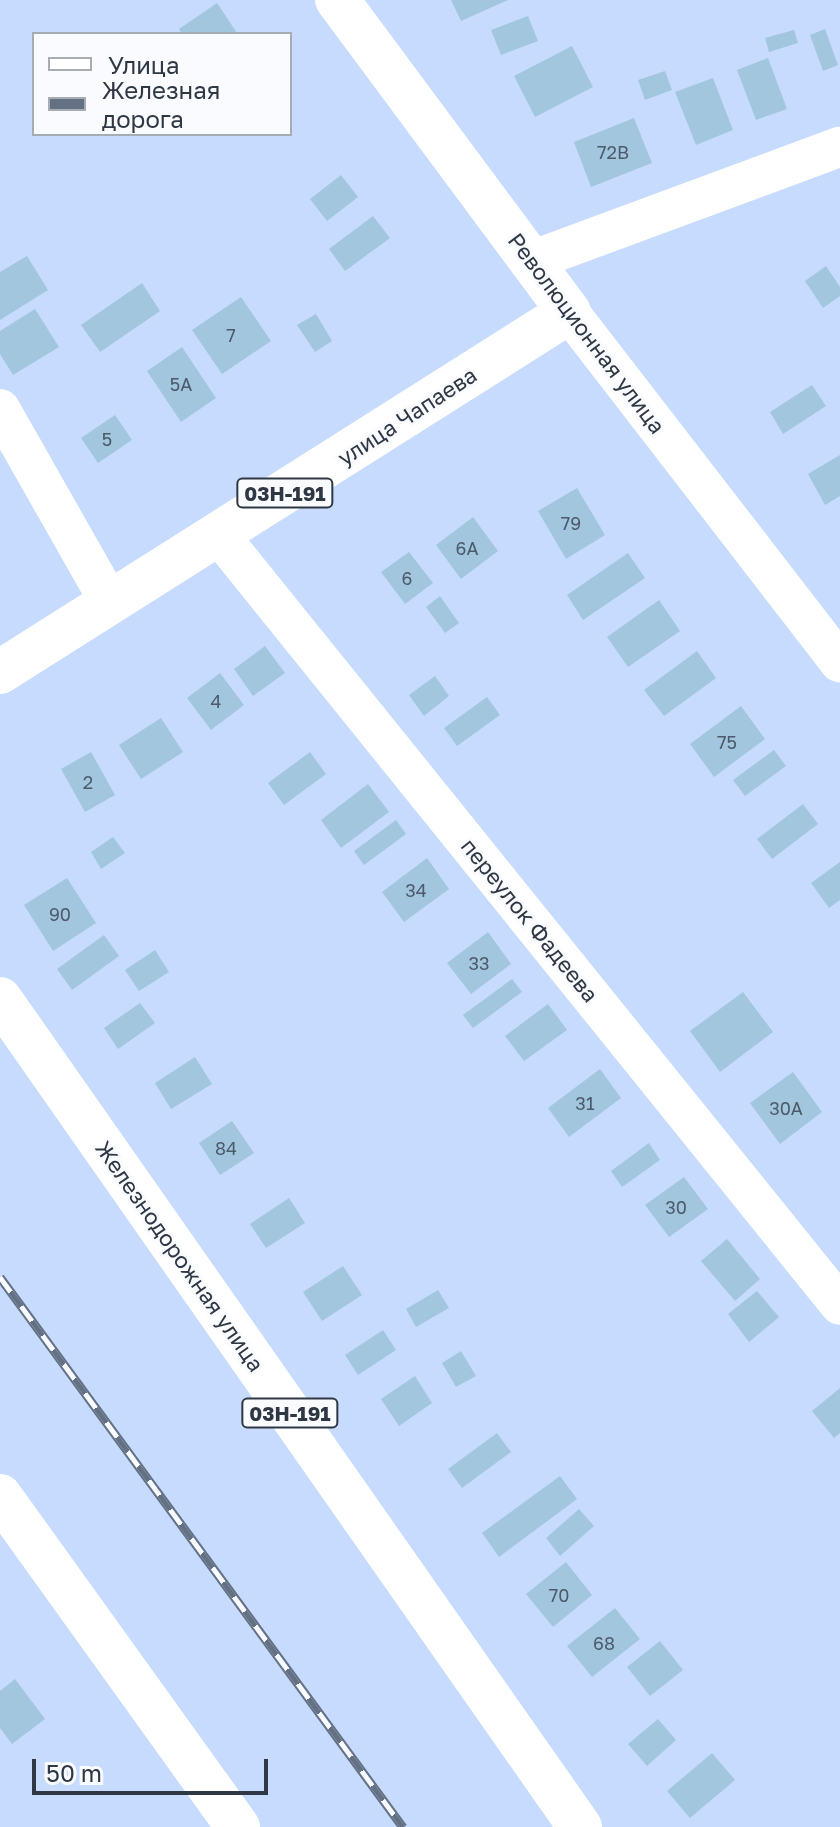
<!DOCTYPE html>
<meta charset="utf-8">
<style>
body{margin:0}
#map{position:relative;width:840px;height:1827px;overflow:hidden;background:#c6dbfd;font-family:"Golos Text",sans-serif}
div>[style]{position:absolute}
.building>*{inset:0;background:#a3c6df}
.minor>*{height:40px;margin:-20px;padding:0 20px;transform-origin:20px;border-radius:20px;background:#fff}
.major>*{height:44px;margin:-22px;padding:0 22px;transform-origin:22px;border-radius:22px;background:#fff}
.rail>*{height:9px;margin-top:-4.5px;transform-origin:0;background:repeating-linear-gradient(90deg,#f9fbfe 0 18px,#647185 0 36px);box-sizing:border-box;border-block:2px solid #647185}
span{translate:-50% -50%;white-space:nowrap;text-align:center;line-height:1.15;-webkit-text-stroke:6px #f9fbfe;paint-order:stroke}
.number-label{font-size:18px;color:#4c5b6b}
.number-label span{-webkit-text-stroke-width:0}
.shield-label span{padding:2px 6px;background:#f9fbfe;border:2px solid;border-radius:6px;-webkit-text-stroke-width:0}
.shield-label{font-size:20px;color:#2f3744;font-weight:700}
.street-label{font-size:22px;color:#2f3744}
.legend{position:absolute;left:32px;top:32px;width:260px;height:104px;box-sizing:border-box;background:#f9fbfe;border:2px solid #a8adb4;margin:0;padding:10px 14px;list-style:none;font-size:24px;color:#2f3744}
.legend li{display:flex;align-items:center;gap:16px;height:40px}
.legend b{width:40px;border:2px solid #a8adb4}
.scale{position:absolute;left:32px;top:1759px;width:236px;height:36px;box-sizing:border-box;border:4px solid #2f3744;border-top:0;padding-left:10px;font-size:24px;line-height:28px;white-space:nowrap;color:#2f3744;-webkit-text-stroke:6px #f9fbfe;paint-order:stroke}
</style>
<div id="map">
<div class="building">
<i style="clip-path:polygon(451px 0,508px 0,461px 21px)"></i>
<i style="clip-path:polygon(217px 3px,237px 33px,182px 34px,179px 29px)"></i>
<i style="clip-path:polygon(528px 16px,538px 41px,501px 55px,491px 30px)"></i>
<i style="clip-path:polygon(825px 29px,838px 65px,823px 71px,810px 35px)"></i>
<i style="clip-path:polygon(794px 30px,798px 43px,769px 52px,765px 38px)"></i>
<i style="clip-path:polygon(572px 46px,593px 87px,535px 117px,514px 76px)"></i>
<i style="clip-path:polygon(768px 58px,787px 109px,756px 120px,737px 70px)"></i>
<i style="clip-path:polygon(665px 71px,672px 90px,645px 100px,638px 80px)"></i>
<i style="clip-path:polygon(713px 78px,733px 130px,696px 145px,675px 92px)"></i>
<i style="clip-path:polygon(634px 118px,652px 163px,591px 187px,574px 142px)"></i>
<i style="clip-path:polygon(341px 175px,358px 197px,327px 221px,310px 199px)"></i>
<i style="clip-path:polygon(373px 216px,390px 238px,345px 271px,329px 249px)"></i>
<i style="clip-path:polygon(27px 256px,48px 290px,0 320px,0 272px)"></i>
<i style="clip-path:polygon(826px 266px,840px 287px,840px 296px,823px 308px,805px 281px)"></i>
<i style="clip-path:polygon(142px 283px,160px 311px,100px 352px,81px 325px)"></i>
<i style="clip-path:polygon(241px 297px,271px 341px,222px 374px,192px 330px)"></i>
<i style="clip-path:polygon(35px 309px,59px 347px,13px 375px,0 354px,0 331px)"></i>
<i style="clip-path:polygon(316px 314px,332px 341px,315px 352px,297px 325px)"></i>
<i style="clip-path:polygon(182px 347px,216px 398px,181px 422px,147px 371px)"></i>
<i style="clip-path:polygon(812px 385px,826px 406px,783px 434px,770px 412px)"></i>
<i style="clip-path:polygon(115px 415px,132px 440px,98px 463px,81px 438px)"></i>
<i style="clip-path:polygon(840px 455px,840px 496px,825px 505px,808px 474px)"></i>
<i style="clip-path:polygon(577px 488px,605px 535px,566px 559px,538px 511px)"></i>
<i style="clip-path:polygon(473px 517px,498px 551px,461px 579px,436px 545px)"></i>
<i style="clip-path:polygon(409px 552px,433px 583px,405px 604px,381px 572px)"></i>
<i style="clip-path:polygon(628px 553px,645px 578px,583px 620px,567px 595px)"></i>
<i style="clip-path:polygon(440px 596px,459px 623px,445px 633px,426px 607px)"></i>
<i style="clip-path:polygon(659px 600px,680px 631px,628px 667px,607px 637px)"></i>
<i style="clip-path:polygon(265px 646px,285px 673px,253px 696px,234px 669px)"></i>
<i style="clip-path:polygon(697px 651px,716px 678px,664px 716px,644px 690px)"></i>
<i style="clip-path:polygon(220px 673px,244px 705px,211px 730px,187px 698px)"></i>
<i style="clip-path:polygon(435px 676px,449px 696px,424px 716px,409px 695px)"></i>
<i style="clip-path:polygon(487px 697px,500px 715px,457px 746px,444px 728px)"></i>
<i style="clip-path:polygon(741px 706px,765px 739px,714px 777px,690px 744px)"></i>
<i style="clip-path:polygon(161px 718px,183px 752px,141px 779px,119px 745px)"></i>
<i style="clip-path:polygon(774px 750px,786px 766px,745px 796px,733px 780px)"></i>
<i style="clip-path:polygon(91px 752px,115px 795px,85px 812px,61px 769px)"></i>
<i style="clip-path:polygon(310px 752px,326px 774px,284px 805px,268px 783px)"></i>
<i style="clip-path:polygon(368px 784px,389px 812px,341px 848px,321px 820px)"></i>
<i style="clip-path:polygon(803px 804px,818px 824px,772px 859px,757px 839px)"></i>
<i style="clip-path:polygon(396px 820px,406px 834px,364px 865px,354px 851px)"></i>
<i style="clip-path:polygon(113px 837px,125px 853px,101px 869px,91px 852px)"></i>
<i style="clip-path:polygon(427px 858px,449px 889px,404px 922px,382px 892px)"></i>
<i style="clip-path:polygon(840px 862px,840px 900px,829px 908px,811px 883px)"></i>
<i style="clip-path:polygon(67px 878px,96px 923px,53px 951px,24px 905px)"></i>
<i style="clip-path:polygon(488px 932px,511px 964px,471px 994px,447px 963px)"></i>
<i style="clip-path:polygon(104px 935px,119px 956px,72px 990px,57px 969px)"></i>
<i style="clip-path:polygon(155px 950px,169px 972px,139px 991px,125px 970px)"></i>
<i style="clip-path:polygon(512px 979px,522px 992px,473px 1028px,463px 1015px)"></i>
<i style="clip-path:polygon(743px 992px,773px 1032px,720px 1072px,690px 1031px)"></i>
<i style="clip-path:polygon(140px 1003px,155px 1023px,118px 1049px,104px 1028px)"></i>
<i style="clip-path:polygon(548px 1004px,567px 1030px,524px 1061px,505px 1036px)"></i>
<i style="clip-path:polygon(195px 1057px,212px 1084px,171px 1109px,155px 1083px)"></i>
<i style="clip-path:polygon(600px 1069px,621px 1098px,569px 1137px,548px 1108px)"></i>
<i style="clip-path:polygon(793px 1072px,822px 1112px,780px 1144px,750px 1103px)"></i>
<i style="clip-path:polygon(232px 1121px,254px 1153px,220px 1175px,199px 1143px)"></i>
<i style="clip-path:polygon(649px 1143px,660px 1160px,622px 1187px,611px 1171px)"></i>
<i style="clip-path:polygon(684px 1177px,708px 1209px,669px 1237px,645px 1205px)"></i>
<i style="clip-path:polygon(289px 1198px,305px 1223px,266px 1248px,250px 1224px)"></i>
<i style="clip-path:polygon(727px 1239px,760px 1279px,735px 1301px,701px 1261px)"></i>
<i style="clip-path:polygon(343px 1266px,362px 1295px,322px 1321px,303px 1292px)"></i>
<i style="clip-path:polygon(438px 1290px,449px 1308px,416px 1327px,406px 1309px)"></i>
<i style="clip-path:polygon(757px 1291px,779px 1317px,749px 1342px,728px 1314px)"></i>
<i style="clip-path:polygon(383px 1330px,396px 1350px,358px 1375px,345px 1355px)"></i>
<i style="clip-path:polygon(461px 1351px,476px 1376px,456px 1387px,442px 1363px)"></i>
<i style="clip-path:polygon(415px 1376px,432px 1403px,399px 1426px,381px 1399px)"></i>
<i style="clip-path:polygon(840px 1388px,840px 1433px,834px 1438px,812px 1411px)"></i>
<i style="clip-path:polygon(497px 1433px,511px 1452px,462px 1488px,448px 1469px)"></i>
<i style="clip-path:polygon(560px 1476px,577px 1499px,499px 1557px,482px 1533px)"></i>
<i style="clip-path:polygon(579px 1509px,594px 1526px,560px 1556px,546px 1538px)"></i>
<i style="clip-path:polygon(566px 1562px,592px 1595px,553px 1627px,526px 1594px)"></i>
<i style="clip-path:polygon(615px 1608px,640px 1639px,592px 1677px,567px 1646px)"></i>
<i style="clip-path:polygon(660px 1641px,683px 1670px,650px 1696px,627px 1667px)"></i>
<i style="clip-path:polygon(15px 1679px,45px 1719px,12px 1744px,0 1728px,0 1691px)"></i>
<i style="clip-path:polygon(658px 1719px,676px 1740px,647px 1766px,628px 1744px)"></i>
<i style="clip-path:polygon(712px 1753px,735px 1780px,690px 1818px,667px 1791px)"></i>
</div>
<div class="minor">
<i style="left:531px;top:261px;width:329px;rotate:-20.3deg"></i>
<i style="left:569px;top:312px;width:443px;rotate:52.3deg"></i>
<i style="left:0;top:409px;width:224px;rotate:60.4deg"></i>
<i style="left:219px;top:535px;width:989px;rotate:51.11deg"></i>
</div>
<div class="major">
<i style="left:0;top:672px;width:673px;rotate:-32.32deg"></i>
<i style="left:569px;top:312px;width:389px;rotate:-126.6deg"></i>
<i style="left:0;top:999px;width:1011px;rotate:54.99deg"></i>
<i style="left:0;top:1496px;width:408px;rotate:54.3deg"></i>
</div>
<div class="rail">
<i style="left:0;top:1277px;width:682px;rotate:53.77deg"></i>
</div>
<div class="number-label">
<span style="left:613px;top:152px">72В</span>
<span style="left:231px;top:335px">7</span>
<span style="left:181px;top:384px">5А</span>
<span style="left:107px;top:439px">5</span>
<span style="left:571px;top:523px">79</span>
<span style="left:467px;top:548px">6А</span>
<span style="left:407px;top:578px">6</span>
<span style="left:216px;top:701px">4</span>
<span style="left:727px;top:742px">75</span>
<span style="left:88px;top:782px">2</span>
<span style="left:416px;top:890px">34</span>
<span style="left:60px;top:914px">90</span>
<span style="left:479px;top:963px">33</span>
<span style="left:585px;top:1103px">31</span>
<span style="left:786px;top:1108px">30А</span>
<span style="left:226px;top:1148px">84</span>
<span style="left:676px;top:1207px">30</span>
<span style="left:559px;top:1595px">70</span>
<span style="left:604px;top:1643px">68</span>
</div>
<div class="shield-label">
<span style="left:285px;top:493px">03Н-191</span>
<span style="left:290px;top:1413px">03Н-191</span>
</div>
<div class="street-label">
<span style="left:587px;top:333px;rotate:53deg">Революционная улица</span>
<span style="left:407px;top:416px;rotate:-33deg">улица Чапаева</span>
<span style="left:530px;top:920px;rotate:51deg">переулок Фадеева</span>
<span style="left:180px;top:1256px;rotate:55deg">Железнодорожная улица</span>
</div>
<ul class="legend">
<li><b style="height:10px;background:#fff"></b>Улица</li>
<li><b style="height:10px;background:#647185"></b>Железная дорога</li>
</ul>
<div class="scale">50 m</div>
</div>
